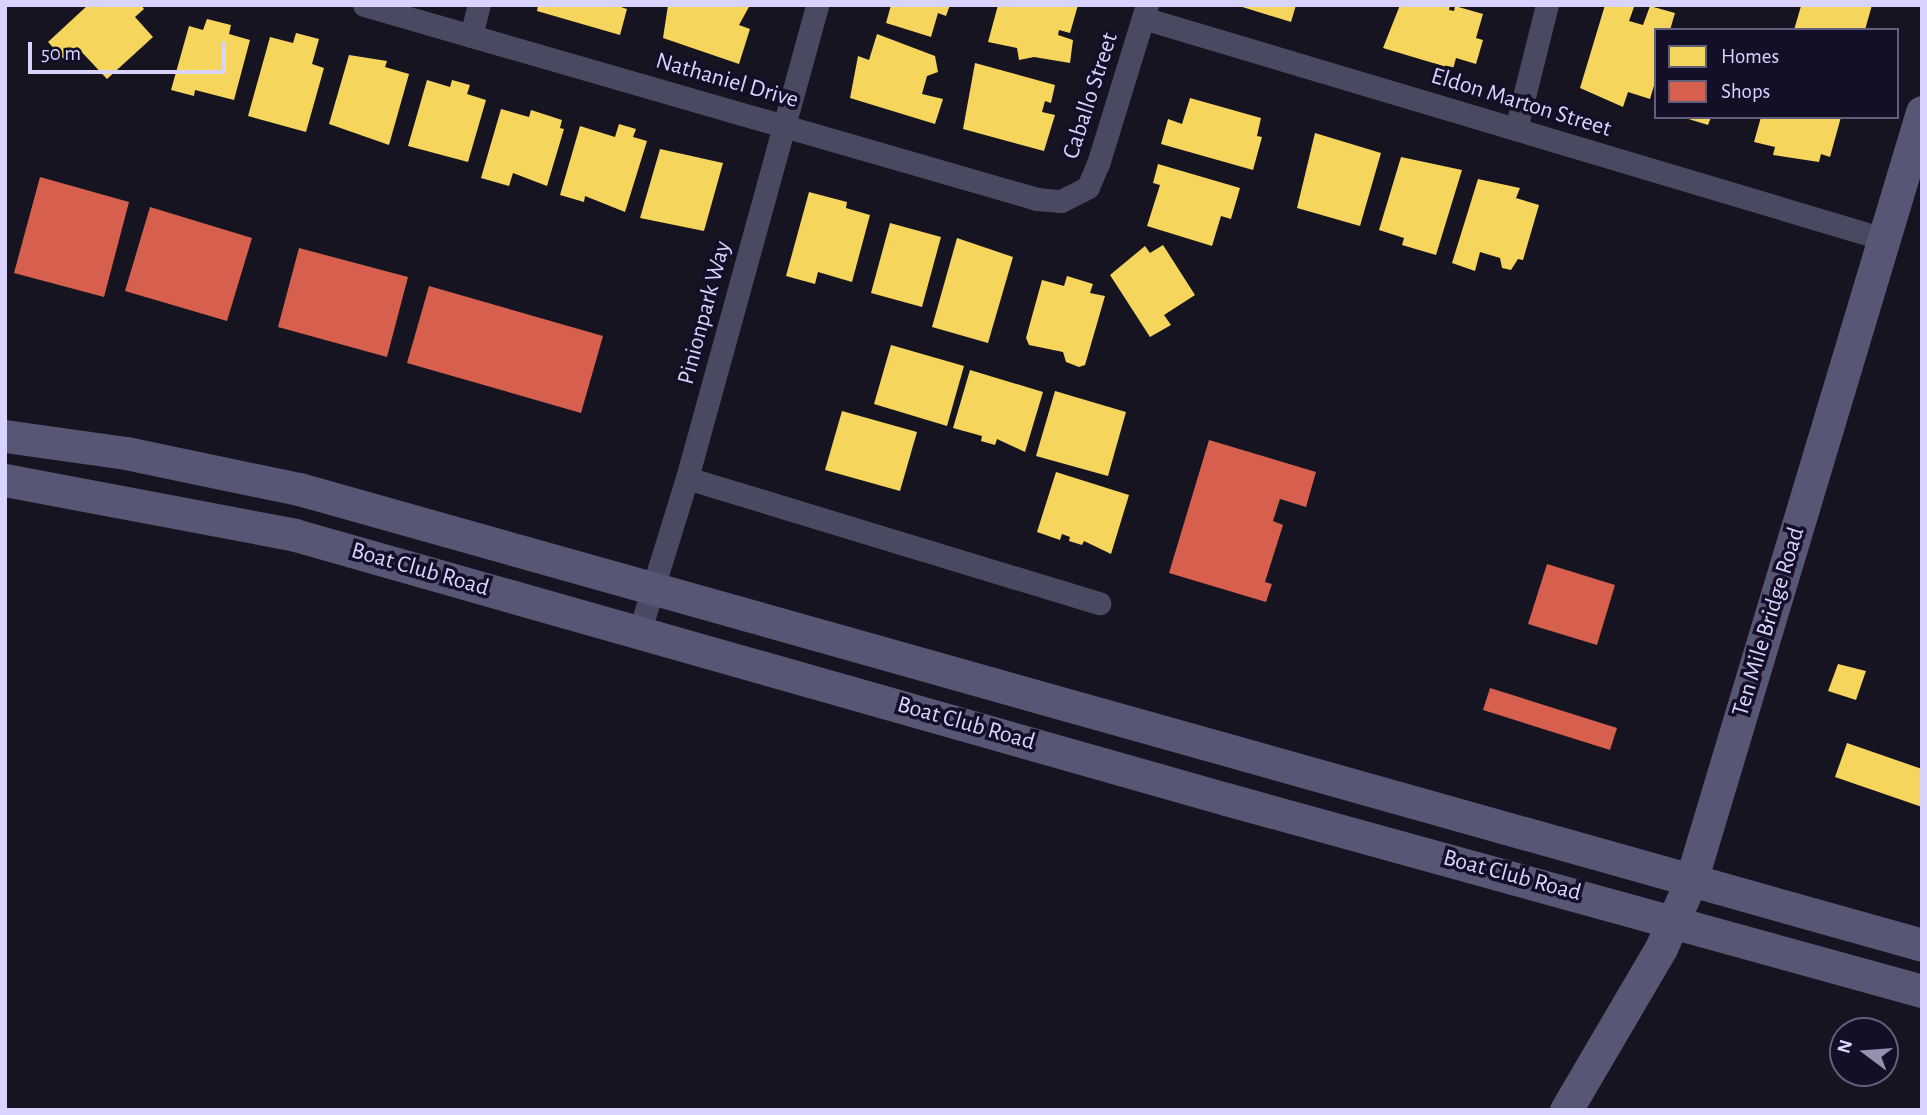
<!DOCTYPE html>
<style>
body{margin:0}
#map{position:relative;width:1927px;height:1115px;overflow:hidden;background:#161421;font-family:"Alegreya Sans",sans-serif}
div>[style]{position:absolute}
.homes>*{inset:0;background:#f6d55c}
.shops>*{inset:0;background:#d6604d}
.street>*{height:23px;margin:-11.5px;padding:0 11.5px;transform-origin:11.5px;border-radius:11.5px;background:#4a4962}
.secondary>*{height:33px;margin:-16.5px;padding:0 16.5px;transform-origin:16.5px;border-radius:16.5px;background:#575674}
span{translate:-50% -50%;white-space:nowrap;text-align:center;line-height:1.15;-webkit-text-stroke:7px #130f26;paint-order:stroke}
.street-label{font-size:24px;color:#d9d4ff}
.frame{position:absolute;inset:0;border:7px solid #d9d4ff;pointer-events:none}
.legend{position:absolute;left:1654px;top:28px;width:245px;height:91px;box-sizing:border-box;background:#130f26;border:2px solid #625e7d;margin:0;padding:9px 12px;list-style:none;font-size:21px;color:#d9d4ff}
.legend li{display:flex;align-items:center;gap:14px;height:35px}
.legend b{width:35px;border:2px solid #625e7d}
.north{position:absolute;left:1829px;top:1017px;width:70px;height:70px;box-sizing:border-box;background:#130f26;border:2px solid #625e7d;border-radius:50%;rotate:286deg;font-size:19px;font-weight:700;line-height:28px;text-align:center;color:#d9d4ff}
.north::after{content:'';display:block;margin:auto;width:24px;height:32px;background:#9591b1;clip-path:polygon(50% 0,100% 100%,50% 72%,0 100%)}
.scale{position:absolute;left:28px;top:42px;width:198px;height:32px;box-sizing:border-box;border:4px solid #d9d4ff;border-top:0;padding-left:9px;font-size:21px;line-height:24px;white-space:nowrap;color:#d9d4ff;-webkit-text-stroke:5px #130f26;paint-order:stroke}
</style>
<div id="map">
<div class="homes">
<i style="clip-path:polygon(88px 5px,141px 5px,144px 9px,135px 17px,153px 37px,107px 79px,77px 47px,64px 59px,48px 42px)"></i>
<i style="clip-path:polygon(538px 5px,615px 5px,627px 9px,620px 35px,537px 11px)"></i>
<i style="clip-path:polygon(668px 5px,750px 5px,739px 25px,750px 29px,739px 64px,663px 38px)"></i>
<i style="clip-path:polygon(891px 5px,950px 5px,946px 16px,938px 13px,931px 37px,886px 23px)"></i>
<i style="clip-path:polygon(998px 5px,1078px 5px,1070px 33px,1059px 30px,1058px 35px,1073px 40px,1070px 63px,1034px 57px,1019px 60px,1017px 48px,988px 42px)"></i>
<i style="clip-path:polygon(1236px 5px,1296px 5px,1291px 22px)"></i>
<i style="clip-path:polygon(1400px 5px,1450px 5px,1449px 10px,1454px 11px,1455px 6px,1483px 14px,1476px 38px,1483px 40px,1476px 64px,1456px 58px,1453px 69px,1383px 48px)"></i>
<i style="clip-path:polygon(1605px 5px,1634px 7px,1629px 21px,1643px 25px,1650px 6px,1675px 13px,1670px 30px,1656px 30px,1656px 79px,1650px 99px,1628px 92px,1623px 107px,1580px 88px)"></i>
<i style="clip-path:polygon(1807px 5px,1872px 5px,1865px 30px,1794px 30px,1801px 6px)"></i>
<i style="clip-path:polygon(207px 19px,231px 25px,229px 34px,250px 40px,234px 100px,195px 90px,194px 96px,171px 90px,189px 26px,203px 30px)"></i>
<i style="clip-path:polygon(296px 33px,319px 39px,312px 64px,324px 68px,306px 132px,248px 116px,270px 37px,293px 43px)"></i>
<i style="clip-path:polygon(877px 34px,935px 56px,938px 72px,927px 76px,922px 94px,943px 99px,935px 124px,850px 98px,858px 56px,869px 60px)"></i>
<i style="clip-path:polygon(349px 55px,387px 61px,385px 67px,409px 74px,389px 145px,329px 124px)"></i>
<i style="clip-path:polygon(975px 63px,1055px 85px,1051px 103px,1045px 101px,1042px 112px,1055px 115px,1044px 151px,963px 129px)"></i>
<i style="clip-path:polygon(427px 80px,450px 87px,452px 80px,470px 85px,467px 94px,486px 100px,468px 162px,408px 146px)"></i>
<i style="clip-path:polygon(1190px 98px,1261px 118px,1257px 136px,1262px 137px,1253px 170px,1161px 144px,1168px 119px,1182px 124px)"></i>
<i style="clip-path:polygon(501px 109px,529px 117px,531px 110px,562px 120px,560px 128px,564px 129px,547px 186px,513px 173px,509px 186px,481px 178px)"></i>
<i style="clip-path:polygon(1682px 117px,1711px 117px,1708px 125px)"></i>
<i style="clip-path:polygon(1761px 117px,1841px 117px,1830px 157px,1821px 154px,1819px 162px,1773px 155px,1775px 147px,1754px 142px)"></i>
<i style="clip-path:polygon(619px 124px,636px 129px,633px 137px,647px 141px,625px 212px,585px 196px,584px 202px,560px 195px,580px 126px,615px 137px)"></i>
<i style="clip-path:polygon(1315px 133px,1381px 153px,1360px 226px,1297px 208px)"></i>
<i style="clip-path:polygon(660px 149px,723px 163px,704px 231px,640px 218px)"></i>
<i style="clip-path:polygon(1401px 157px,1462px 170px,1436px 255px,1402px 245px,1404px 238px,1379px 230px)"></i>
<i style="clip-path:polygon(1158px 164px,1240px 188px,1231px 219px,1221px 216px,1212px 246px,1147px 226px,1160px 185px,1153px 183px)"></i>
<i style="clip-path:polygon(1478px 179px,1520px 188px,1516px 198px,1539px 205px,1523px 260px,1518px 259px,1511px 270px,1502px 268px,1500px 258px,1480px 252px,1475px 271px,1452px 263px)"></i>
<i style="clip-path:polygon(809px 192px,847px 202px,846px 208px,870px 215px,852px 282px,818px 272px,815px 284px,786px 276px)"></i>
<i style="clip-path:polygon(890px 223px,941px 237px,922px 307px,871px 293px)"></i>
<i style="clip-path:polygon(957px 238px,1013px 257px,988px 343px,932px 327px)"></i>
<i style="clip-path:polygon(1163px 245px,1195px 295px,1164px 315px,1171px 325px,1150px 337px,1110px 275px,1145px 246px,1150px 253px)"></i>
<i style="clip-path:polygon(1067px 276px,1093px 284px,1090px 293px,1105px 296px,1085px 365px,1079px 367px,1066px 362px,1063px 352px,1029px 345px,1026px 338px,1042px 280px,1064px 286px)"></i>
<i style="clip-path:polygon(891px 345px,964px 366px,947px 426px,874px 404px)"></i>
<i style="clip-path:polygon(970px 370px,1043px 392px,1025px 452px,997px 439px,995px 445px,981px 441px,982px 436px,953px 428px)"></i>
<i style="clip-path:polygon(1055px 391px,1126px 412px,1108px 476px,1036px 456px)"></i>
<i style="clip-path:polygon(842px 411px,917px 432px,900px 491px,825px 470px)"></i>
<i style="clip-path:polygon(1056px 472px,1129px 495px,1111px 554px,1084px 541px,1082px 545px,1069px 541px,1070px 537px,1062px 534px,1060px 540px,1037px 532px)"></i>
<i style="clip-path:polygon(1838px 664px,1866px 671px,1856px 700px,1828px 691px)"></i>
<i style="clip-path:polygon(1847px 743px,1922px 769px,1922px 807px,1835px 777px)"></i>
</div>
<div class="shops">
<i style="clip-path:polygon(40px 177px,129px 202px,104px 297px,14px 273px)"></i>
<i style="clip-path:polygon(150px 207px,252px 238px,227px 321px,125px 291px)"></i>
<i style="clip-path:polygon(299px 248px,408px 277px,387px 357px,278px 327px)"></i>
<i style="clip-path:polygon(429px 286px,603px 336px,581px 413px,407px 363px)"></i>
<i style="clip-path:polygon(1209px 440px,1316px 472px,1306px 507px,1280px 499px,1273px 521px,1283px 525px,1265px 582px,1272px 584px,1266px 602px,1169px 573px)"></i>
<i style="clip-path:polygon(1547px 564px,1615px 585px,1597px 645px,1528px 624px)"></i>
<i style="clip-path:polygon(1490px 688px,1617px 728px,1610px 750px,1483px 710px)"></i>
</div>
<div class="street">
<i style="left:364px;top:5px;width:700px;rotate:16.08deg"></i>
<i style="left:1037px;top:199px;width:24px;rotate:5deg"></i>
<i style="left:1061px;top:201px;width:30px;rotate:-27deg"></i>
<i style="left:1088px;top:187px;width:25px;rotate:-67deg"></i>
<i style="left:1098px;top:164px;width:166px;rotate:-72.9deg"></i>
<i style="left:1143px;top:18px;width:773px;rotate:16.61deg"></i>
<i style="left:471px;top:36px;width:32px;rotate:-76deg"></i>
<i style="left:1516px;top:129px;width:128px;rotate:-76deg"></i>
<i style="left:687px;top:478px;width:431px;rotate:16.9deg"></i>
<i style="left:639px;top:633px;width:162px;rotate:-72.8deg"></i>
<i style="left:687px;top:478px;width:491px;rotate:-74.6deg"></i>
</div>
<div class="secondary">
<i style="left:5px;top:436px;width:122px;rotate:8deg"></i>
<i style="left:126px;top:453px;width:177px;rotate:11.8deg"></i>
<i style="left:299px;top:489px;width:1686px;rotate:15.69deg"></i>
<i style="left:5px;top:480px;width:295px;rotate:10.7deg"></i>
<i style="left:295px;top:535px;width:968px;rotate:15.83deg"></i>
<i style="left:1226px;top:799px;width:722px;rotate:15.42deg"></i>
<i style="left:1566px;top:1110px;width:188px;rotate:-59.6deg"></i>
<i style="left:1661px;top:948px;width:73px;rotate:-65.9deg"></i>
<i style="left:1691px;top:881px;width:803px;rotate:-73.28deg"></i>
</div>
<div class="street-label">
<span style="left:727px;top:81px;rotate:16deg">Nathaniel Drive</span>
<span style="left:1091px;top:96px;rotate:-72deg">Caballo Street</span>
<span style="left:1521px;top:103px;rotate:17deg">Eldon Marton Street</span>
<span style="left:705px;top:313px;rotate:-75deg">Pinionpark Way</span>
<span style="left:420px;top:570px;rotate:16deg">Boat Club Road</span>
<span style="left:1769px;top:622px;rotate:-73deg">Ten Mile Bridge Road</span>
<span style="left:966px;top:724px;rotate:16deg">Boat Club Road</span>
<span style="left:1512px;top:876px;rotate:15deg">Boat Club Road</span>
</div>
<div class="frame"></div>
<ul class="legend">
<li><b style="height:19px;background:#f6d55c"></b>Homes</li>
<li><b style="height:19px;background:#d6604d"></b>Shops</li>
</ul>
<div class="north">N</div>
<div class="scale">50 m</div>
</div>
